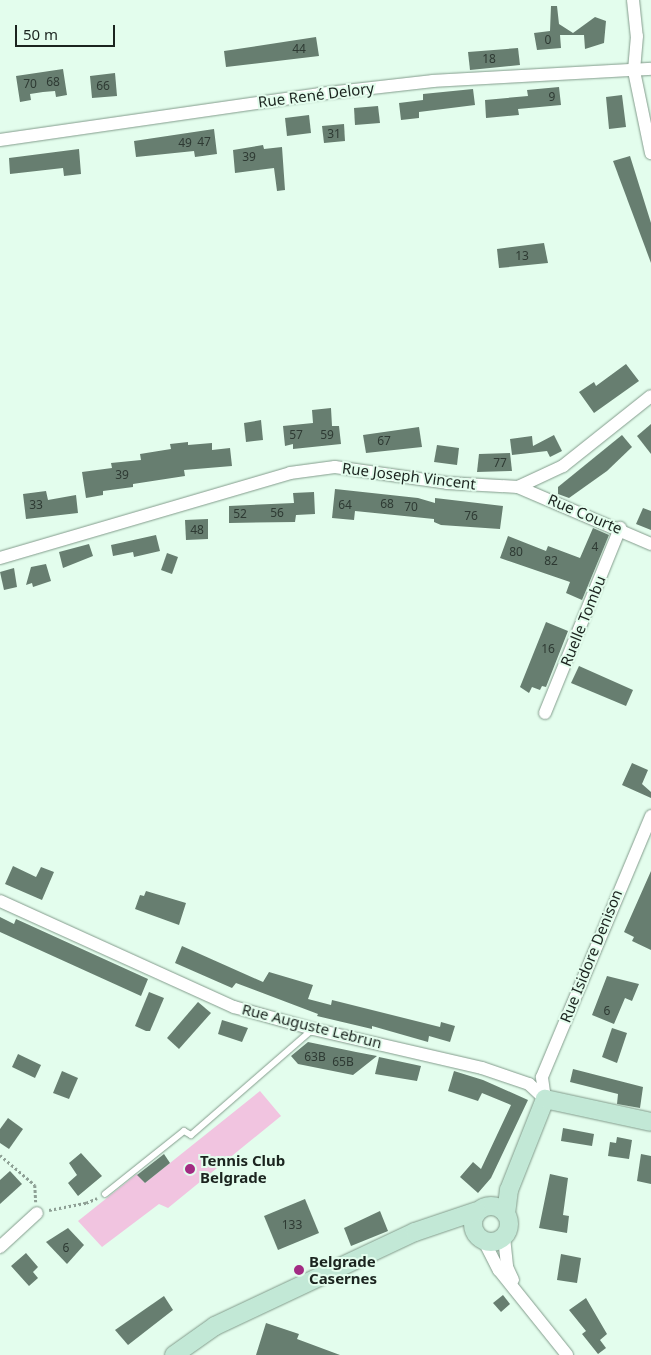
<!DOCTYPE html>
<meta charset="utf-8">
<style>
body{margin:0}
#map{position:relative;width:651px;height:1355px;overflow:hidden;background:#e3fded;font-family:"Noto Sans",sans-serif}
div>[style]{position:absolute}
.green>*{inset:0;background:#f1c4e0}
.building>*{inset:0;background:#677e70}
.path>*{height:2.5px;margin-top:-1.25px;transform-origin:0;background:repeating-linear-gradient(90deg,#8ea095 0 2.5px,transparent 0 5px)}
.roads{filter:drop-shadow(0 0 1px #839c8c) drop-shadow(0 0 1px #839c8c)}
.lane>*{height:6px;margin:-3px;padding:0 3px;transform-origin:3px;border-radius:3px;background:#fff}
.street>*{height:12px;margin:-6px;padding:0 6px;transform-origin:6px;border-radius:6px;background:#fff}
.secondary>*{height:18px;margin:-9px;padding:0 9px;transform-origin:9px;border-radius:9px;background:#c2e8d6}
.secondary>.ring{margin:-9px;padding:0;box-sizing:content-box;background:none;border:18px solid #c2e8d6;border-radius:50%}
.dots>*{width:14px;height:14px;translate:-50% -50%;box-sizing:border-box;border:2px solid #e3fded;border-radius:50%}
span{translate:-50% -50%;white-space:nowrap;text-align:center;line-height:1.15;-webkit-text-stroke:4px #e3fded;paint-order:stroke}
.number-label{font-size:12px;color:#2e3a33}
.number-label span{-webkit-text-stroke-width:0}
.street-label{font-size:15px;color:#1b241f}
.poi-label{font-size:15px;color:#1b241f;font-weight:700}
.left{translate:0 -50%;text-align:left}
.scale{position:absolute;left:15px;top:25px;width:100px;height:22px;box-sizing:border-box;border:2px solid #1b241f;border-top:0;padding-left:6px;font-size:15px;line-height:18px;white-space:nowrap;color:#1b241f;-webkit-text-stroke:4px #e3fded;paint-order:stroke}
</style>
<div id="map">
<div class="green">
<i style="clip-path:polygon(260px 1091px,281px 1116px,168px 1208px,159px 1204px,102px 1247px,78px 1221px,137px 1174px,145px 1183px)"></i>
</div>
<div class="building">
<i style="clip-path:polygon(551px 6px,557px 6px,559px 24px,573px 33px,595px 17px,606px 21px,604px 43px,585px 49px,584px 35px,560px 35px,561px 48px,537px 50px,534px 33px,550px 31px)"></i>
<i style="clip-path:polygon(316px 37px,319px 56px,226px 67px,224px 51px)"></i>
<i style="clip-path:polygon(518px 48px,520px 65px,470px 70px,468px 52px)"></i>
<i style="clip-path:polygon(63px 69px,67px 95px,56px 97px,55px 91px,43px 92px,30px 94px,31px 100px,20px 102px,16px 76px)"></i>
<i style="clip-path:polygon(115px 73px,117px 96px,92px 98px,90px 76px)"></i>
<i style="clip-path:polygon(559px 87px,561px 105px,518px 109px,519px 115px,486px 118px,485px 100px,528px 96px,527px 90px)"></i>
<i style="clip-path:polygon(473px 89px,475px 105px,419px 112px,419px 118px,401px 120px,399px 103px,423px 100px,423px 94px)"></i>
<i style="clip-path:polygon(622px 95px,626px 127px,609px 129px,606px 97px)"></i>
<i style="clip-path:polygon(378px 106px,380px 123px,355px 125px,354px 108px)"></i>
<i style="clip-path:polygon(309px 115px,311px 133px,287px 136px,285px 118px)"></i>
<i style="clip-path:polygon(344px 124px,345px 141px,324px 143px,322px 126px)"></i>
<i style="clip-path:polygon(214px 129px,217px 154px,195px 157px,194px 151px,136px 157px,134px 141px)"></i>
<i style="clip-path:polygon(263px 145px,264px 149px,282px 147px,285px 190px,277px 191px,274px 168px,235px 173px,233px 150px)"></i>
<i style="clip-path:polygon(79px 149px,81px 174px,64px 176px,63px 168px,10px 174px,9px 158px)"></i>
<i style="clip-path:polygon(630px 156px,651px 223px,651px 263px,613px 161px)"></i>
<i style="clip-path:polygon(544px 243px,548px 263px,499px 268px,497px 249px)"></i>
<i style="clip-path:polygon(626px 364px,639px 381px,594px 413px,579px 392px,594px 382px,596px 386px)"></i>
<i style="clip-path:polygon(331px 408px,332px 426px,339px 426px,341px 444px,293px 449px,293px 444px,285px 446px,283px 426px,313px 423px,312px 410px)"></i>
<i style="clip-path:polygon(261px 420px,263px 440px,246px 442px,244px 423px)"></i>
<i style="clip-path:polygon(651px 424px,651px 454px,637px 436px)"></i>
<i style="clip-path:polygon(419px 427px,422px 447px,366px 453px,363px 435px)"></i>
<i style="clip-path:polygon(554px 435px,562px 451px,550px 457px,547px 451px,512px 455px,510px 439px,532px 436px,533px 446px)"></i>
<i style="clip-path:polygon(622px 435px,632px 447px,607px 471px,569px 498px,558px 494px,558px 487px)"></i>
<i style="clip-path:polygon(188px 442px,188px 445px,212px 443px,212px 450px,230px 448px,232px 466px,184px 470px,185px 476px,133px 484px,133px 487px,103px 491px,103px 495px,86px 498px,82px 472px,112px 468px,111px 463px,141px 460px,140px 454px,171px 449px,170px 444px)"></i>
<i style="clip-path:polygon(437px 445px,459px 448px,457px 465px,434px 462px)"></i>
<i style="clip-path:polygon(510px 453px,512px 471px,477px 472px,479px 454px)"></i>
<i style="clip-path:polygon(335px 489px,418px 498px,435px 503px,435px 498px,503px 506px,500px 529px,441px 525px,434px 522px,434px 519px,355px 511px,354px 520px,332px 518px)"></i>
<i style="clip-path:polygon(46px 491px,48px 500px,76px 495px,78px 513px,26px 519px,23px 494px)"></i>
<i style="clip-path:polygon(314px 492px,315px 514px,296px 515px,295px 522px,229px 523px,229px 506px,294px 503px,293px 493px)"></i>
<i style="clip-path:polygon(643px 508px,651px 511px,651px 530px,636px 524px)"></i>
<i style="clip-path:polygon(208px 519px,208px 539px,186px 540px,185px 520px)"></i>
<i style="clip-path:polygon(593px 528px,609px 535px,582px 600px,566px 593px,570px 582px,500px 558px,508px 536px,546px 551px,548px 546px,580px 558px)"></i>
<i style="clip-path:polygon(156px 535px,160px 551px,134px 557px,133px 552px,113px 556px,111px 545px)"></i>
<i style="clip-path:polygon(89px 544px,93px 556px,63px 568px,59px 552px)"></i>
<i style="clip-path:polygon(167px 553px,178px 557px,172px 574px,161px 570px)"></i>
<i style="clip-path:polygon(46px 564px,51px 581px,33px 587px,32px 583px,26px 585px,31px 567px)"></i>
<i style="clip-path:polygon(14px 568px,17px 587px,4px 590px,0 572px)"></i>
<i style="clip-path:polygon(546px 622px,568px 631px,546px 687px,542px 686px,540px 690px,532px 687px,529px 693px,520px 687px)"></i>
<i style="clip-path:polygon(579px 666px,633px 690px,626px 706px,571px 683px)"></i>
<i style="clip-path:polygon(632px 763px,648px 770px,642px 784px,651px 792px,651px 798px,622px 785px)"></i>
<i style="clip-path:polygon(13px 866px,36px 877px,41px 867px,54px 872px,42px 900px,5px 884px)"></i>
<i style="clip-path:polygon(651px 871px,651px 950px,632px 941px,634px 937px,624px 932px)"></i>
<i style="clip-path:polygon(146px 891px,186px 903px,179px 925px,135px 909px,140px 895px,144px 896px)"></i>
<i style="clip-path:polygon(0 917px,14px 924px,16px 919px,148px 979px,141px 996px,0 932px)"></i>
<i style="clip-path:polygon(182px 946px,263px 982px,269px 972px,313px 985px,308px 999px,331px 1005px,332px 1000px,440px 1027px,441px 1022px,455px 1026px,450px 1042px,429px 1036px,428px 1042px,372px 1026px,372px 1029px,317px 1016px,318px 1014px,236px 983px,232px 988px,175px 963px)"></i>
<i style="clip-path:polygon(607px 976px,639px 984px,632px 1001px,625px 998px,614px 1024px,592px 1015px)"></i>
<i style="clip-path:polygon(149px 992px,164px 998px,150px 1031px,146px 1031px,135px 1026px)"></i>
<i style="clip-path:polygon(198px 1002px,211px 1013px,179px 1049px,167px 1038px)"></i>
<i style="clip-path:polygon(222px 1020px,248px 1028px,242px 1042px,218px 1034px)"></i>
<i style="clip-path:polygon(612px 1028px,627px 1033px,617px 1063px,602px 1057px)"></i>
<i style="clip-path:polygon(308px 1042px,356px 1052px,377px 1056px,353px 1075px,298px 1064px,291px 1056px)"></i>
<i style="clip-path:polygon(18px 1054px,41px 1065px,35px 1078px,12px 1067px)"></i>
<i style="clip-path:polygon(379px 1057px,421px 1066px,417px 1081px,375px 1074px)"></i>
<i style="clip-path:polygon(573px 1069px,643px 1087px,640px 1108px,617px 1104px,618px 1094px,570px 1082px)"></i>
<i style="clip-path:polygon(62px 1071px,78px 1078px,69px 1099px,53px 1093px)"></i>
<i style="clip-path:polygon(454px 1071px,483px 1080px,528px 1100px,491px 1178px,478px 1193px,460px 1177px,473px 1162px,481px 1169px,511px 1105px,482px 1093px,478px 1101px,448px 1091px)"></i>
<i style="clip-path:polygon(8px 1118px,23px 1129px,9px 1149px,0 1143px,0 1129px)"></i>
<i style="clip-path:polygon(563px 1128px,594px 1134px,592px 1146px,561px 1141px)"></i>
<i style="clip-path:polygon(617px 1137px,632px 1140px,629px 1159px,608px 1156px,610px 1142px,616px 1143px)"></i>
<i style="clip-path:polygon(81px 1153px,102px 1176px,78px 1196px,68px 1183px,77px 1175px,69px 1163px)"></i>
<i style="clip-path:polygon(164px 1154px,170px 1163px,145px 1183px,137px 1175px)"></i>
<i style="clip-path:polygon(641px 1154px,651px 1156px,651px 1184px,637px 1181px)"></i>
<i style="clip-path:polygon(10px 1171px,22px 1184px,0 1204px,0 1180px)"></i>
<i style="clip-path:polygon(550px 1174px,568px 1178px,563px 1215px,569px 1216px,567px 1233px,539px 1228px)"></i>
<i style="clip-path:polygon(305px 1199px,319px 1233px,278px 1250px,264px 1216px)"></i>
<i style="clip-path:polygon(380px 1211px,388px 1231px,351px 1246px,344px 1228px)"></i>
<i style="clip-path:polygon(68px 1228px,84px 1245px,67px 1264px,46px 1242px)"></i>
<i style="clip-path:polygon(26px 1253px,38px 1267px,33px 1272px,38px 1278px,29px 1286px,11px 1266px)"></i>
<i style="clip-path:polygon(561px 1254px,581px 1258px,577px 1283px,557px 1280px)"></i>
<i style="clip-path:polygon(503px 1295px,510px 1304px,501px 1312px,493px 1303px)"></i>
<i style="clip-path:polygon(164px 1296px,173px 1310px,128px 1345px,115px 1330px)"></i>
<i style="clip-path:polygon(586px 1298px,607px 1334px,600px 1340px,606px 1348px,598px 1354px,582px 1334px,586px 1331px,569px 1310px)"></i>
<i style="clip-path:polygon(266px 1323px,299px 1334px,297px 1339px,340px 1355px,256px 1355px)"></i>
</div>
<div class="path">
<i style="left:0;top:1155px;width:46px;rotate:40.6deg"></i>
<i style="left:35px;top:1185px;width:17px;rotate:87deg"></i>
<i style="left:49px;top:1210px;width:38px;rotate:-11deg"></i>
<i style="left:86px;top:1203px;width:12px;rotate:-24deg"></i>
</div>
<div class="roads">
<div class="lane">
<i style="left:105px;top:1194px;width:101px;rotate:-38.6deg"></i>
<i style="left:184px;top:1131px;width:8px;rotate:30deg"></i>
<i style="left:191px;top:1135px;width:162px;rotate:-41deg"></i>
</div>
<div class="street">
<i style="left:633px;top:0;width:36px;rotate:84deg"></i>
<i style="left:637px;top:36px;width:35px;rotate:95deg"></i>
<i style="left:634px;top:71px;width:84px;rotate:78.3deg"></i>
<i style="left:0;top:140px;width:322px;rotate:-8.2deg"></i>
<i style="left:319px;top:94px;width:115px;rotate:-6.5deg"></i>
<i style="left:433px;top:81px;width:218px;rotate:-3.2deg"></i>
<i style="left:518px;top:487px;width:145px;rotate:23.2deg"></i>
<i style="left:0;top:558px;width:302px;rotate:-16.3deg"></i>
<i style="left:290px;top:473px;width:45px;rotate:-7.6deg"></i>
<i style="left:335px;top:467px;width:113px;rotate:8.1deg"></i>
<i style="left:447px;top:483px;width:71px;rotate:3.2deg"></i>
<i style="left:518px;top:487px;width:50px;rotate:-25deg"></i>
<i style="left:563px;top:466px;width:112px;rotate:-38.5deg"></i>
<i style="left:545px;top:713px;width:200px;rotate:-67.9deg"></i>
<i style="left:0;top:901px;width:257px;rotate:24.4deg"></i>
<i style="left:234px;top:1007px;width:82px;rotate:15.6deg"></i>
<i style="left:313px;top:1029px;width:173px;rotate:13deg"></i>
<i style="left:482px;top:1068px;width:50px;rotate:18.8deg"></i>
<i style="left:529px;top:1084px;width:22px;rotate:43deg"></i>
<i style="left:545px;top:1099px;width:22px;rotate:-98deg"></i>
<i style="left:542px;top:1077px;width:283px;rotate:-67.3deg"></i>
<i style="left:504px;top:1237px;width:30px;rotate:84deg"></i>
<i style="left:507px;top:1267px;width:14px;rotate:65deg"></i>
<i style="left:484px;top:1241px;width:33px;rotate:63deg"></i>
<i style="left:499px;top:1270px;width:109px;rotate:51.3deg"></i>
<i style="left:0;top:1247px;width:50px;rotate:-42.6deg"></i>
</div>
<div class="secondary">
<i class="ring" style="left:473px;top:1206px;width:18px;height:18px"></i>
<i style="left:506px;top:1214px;width:24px;rotate:-83deg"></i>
<i style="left:509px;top:1190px;width:98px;rotate:-68.4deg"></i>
<i style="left:545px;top:1099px;width:108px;rotate:12.2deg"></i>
<i style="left:174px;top:1355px;width:50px;rotate:-35.3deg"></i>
<i style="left:215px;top:1326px;width:221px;rotate:-25.2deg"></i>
<i style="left:415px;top:1232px;width:65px;rotate:-18.7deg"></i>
</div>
</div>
<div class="dots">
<i style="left:190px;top:1169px;background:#a22b83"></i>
<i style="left:299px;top:1270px;background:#a22b83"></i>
</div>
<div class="number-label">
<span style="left:548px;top:40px">0</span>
<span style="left:299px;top:49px">44</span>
<span style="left:489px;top:59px">18</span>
<span style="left:53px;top:82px">68</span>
<span style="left:30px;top:84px">70</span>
<span style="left:103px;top:86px">66</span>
<span style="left:552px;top:97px">9</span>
<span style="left:334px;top:134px">31</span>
<span style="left:204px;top:142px">47</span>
<span style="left:185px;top:143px">49</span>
<span style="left:249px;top:157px">39</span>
<span style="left:522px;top:256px">13</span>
<span style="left:296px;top:435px">57</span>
<span style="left:327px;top:435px">59</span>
<span style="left:384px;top:441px">67</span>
<span style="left:500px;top:463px">77</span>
<span style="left:122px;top:475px">39</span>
<span style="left:387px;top:504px">68</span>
<span style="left:36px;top:505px">33</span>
<span style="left:345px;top:505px">64</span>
<span style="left:411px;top:507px">70</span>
<span style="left:277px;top:513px">56</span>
<span style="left:240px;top:514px">52</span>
<span style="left:471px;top:516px">76</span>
<span style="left:197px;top:530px">48</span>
<span style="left:595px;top:547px">4</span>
<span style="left:516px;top:552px">80</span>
<span style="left:551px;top:561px">82</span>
<span style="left:548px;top:649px">16</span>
<span style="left:607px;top:1011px">6</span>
<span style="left:315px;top:1057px">63B</span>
<span style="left:343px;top:1062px">65B</span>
<span style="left:292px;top:1225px">133</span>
<span style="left:66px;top:1248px">6</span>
</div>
<div class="street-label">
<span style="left:316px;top:95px;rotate:-7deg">Rue René Delory</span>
<span style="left:409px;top:476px;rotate:7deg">Rue Joseph Vincent</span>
<span style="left:585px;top:514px;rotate:23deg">Rue Courte</span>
<span style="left:583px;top:621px;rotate:-68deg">Ruelle Tombu</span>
<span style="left:591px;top:956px;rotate:-68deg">Rue Isidore Denison</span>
<span style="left:312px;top:1026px;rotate:14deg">Rue Auguste Lebrun</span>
</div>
<div class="poi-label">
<span class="left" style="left:200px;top:1169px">Tennis Club<br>Belgrade</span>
<span class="left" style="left:309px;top:1270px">Belgrade<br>Casernes</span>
</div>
<div class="scale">50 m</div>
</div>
